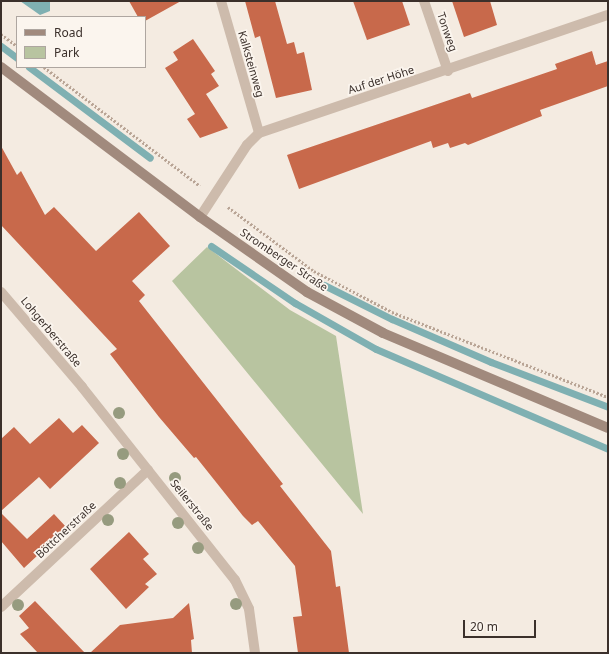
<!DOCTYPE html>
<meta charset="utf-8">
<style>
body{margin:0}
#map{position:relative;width:609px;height:654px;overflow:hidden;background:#f4ebe1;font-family:"Noto Sans",sans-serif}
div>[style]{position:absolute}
.green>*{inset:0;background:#b8c4a0}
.water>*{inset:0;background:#7fb0b2}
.stream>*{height:7px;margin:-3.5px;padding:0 3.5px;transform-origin:3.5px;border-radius:3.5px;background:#7fb0b2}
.building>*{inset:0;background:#c8694b}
.path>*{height:2.5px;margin-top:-1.25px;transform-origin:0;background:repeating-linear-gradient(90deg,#b9a596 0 2px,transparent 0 4px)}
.minor>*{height:10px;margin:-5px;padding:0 5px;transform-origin:5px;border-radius:5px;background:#cdbbac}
.secondary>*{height:10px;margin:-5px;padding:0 5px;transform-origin:5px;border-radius:5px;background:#a18a7d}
.trees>*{width:12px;height:12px;margin:-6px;border-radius:50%;background:#969b7f}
span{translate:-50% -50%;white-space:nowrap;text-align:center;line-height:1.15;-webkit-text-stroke:3.5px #fbf5ee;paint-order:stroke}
.street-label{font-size:11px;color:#3b302b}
.frame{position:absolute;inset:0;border:2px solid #3b302b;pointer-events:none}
.legend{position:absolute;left:16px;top:16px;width:130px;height:52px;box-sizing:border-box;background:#fbf5ee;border:1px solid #aea6a0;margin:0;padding:5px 7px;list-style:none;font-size:12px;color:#3b302b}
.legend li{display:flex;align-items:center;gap:8px;height:20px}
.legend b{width:20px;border:1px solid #aea6a0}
.scale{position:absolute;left:463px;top:620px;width:73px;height:18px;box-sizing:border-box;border:2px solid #3b302b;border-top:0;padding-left:5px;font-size:12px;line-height:14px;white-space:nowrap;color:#3b302b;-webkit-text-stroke:3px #fbf5ee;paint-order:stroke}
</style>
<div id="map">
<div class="green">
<i style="clip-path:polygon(207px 247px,290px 310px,336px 336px,363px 514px,172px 281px)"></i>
</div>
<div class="water">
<i style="clip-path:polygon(20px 1px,50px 1px,50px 11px,40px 15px)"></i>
</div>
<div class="stream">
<i style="left:1px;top:46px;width:20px;rotate:37deg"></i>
<i style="left:29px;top:67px;width:151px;rotate:36.9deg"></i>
<i style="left:211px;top:246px;width:102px;rotate:34.2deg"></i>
<i style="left:295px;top:303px;width:93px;rotate:29.6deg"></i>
<i style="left:376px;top:349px;width:253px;rotate:23.3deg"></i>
<i style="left:324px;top:285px;width:76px;rotate:26.6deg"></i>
<i style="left:392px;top:319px;width:108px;rotate:23.5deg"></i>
<i style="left:491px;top:362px;width:125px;rotate:21deg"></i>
</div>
<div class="building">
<i style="clip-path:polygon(129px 1px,181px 1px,145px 21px,145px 17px,138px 17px)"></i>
<i style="clip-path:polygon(245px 1px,275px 1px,287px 44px,294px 42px,297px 54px,304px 52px,312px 90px,276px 98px,260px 36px,255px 38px)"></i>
<i style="clip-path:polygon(353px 1px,402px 1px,410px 25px,367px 40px)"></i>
<i style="clip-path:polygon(452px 1px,490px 1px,497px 25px,464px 37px)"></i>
<i style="clip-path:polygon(193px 39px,215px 71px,211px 74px,219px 86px,206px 94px,228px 128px,200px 138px,187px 119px,195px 114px,165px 68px,178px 60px,173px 52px)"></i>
<i style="clip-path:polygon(592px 51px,596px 65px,608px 61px,608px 86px,540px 110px,542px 116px,468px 145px,465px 143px,450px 148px,448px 143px,433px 148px,431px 141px,299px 189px,287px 155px,470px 93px,472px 98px,557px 69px,555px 64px)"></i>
<i style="clip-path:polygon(1px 146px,17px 175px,21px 171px,45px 215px,54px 207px,96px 251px,139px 212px,170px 246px,132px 281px,145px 295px,139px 301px,283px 484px,280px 486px,331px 551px,336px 587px,340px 586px,349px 653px,298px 653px,293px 617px,302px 616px,295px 566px,258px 521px,252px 525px,243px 516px,196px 457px,194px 458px,159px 417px,110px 354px,117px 349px,1px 225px)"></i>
<i style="clip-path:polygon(59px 418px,73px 433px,82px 425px,99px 443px,50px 489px,39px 477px,1px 511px,1px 439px,14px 427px,30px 444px)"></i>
<i style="clip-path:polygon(1px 513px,27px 539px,54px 514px,67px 528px,24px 568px,1px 541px)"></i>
<i style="clip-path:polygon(129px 532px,149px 554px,143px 559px,157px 574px,145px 584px,149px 587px,126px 609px,90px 569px)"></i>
<i style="clip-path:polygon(35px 601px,61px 628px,85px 653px,38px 653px,20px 634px,29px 628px,19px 616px)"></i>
<i style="clip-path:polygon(189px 603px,194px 639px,191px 640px,192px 653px,90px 653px,120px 625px,173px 618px)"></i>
</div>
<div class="path">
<i style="left:1px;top:34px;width:20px;rotate:37deg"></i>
<i style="left:44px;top:67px;width:196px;rotate:37.3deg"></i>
<i style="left:228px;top:207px;width:107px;rotate:36.7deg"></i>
<i style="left:314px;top:271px;width:88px;rotate:27.7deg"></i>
<i style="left:392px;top:312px;width:232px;rotate:21.5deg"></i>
</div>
<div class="minor">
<i style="left:221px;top:1px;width:137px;rotate:73.9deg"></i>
<i style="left:424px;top:1px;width:74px;rotate:71.1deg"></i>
<i style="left:200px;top:217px;width:86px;rotate:-56.9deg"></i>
<i style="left:247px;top:145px;width:17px;rotate:-45deg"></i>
<i style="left:259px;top:133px;width:368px;rotate:-18.7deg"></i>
<i style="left:1px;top:292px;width:125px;rotate:49.5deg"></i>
<i style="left:82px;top:387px;width:246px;rotate:51.6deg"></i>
<i style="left:235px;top:580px;width:32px;rotate:64deg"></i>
<i style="left:249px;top:609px;width:44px;rotate:82.2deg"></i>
<i style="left:1px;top:607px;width:201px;rotate:-43deg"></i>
</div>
<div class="secondary">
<i style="left:1px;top:67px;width:249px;rotate:37deg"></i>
<i style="left:200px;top:217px;width:131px;rotate:35deg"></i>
<i style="left:307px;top:292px;width:86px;rotate:28.3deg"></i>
<i style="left:383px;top:333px;width:244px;rotate:22.9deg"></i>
</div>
<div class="trees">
<i style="left:119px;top:413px"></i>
<i style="left:123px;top:454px"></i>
<i style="left:175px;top:478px"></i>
<i style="left:120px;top:483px"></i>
<i style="left:108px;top:520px"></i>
<i style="left:178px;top:523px"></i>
<i style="left:198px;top:548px"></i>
<i style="left:236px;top:604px"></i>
<i style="left:18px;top:605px"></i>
</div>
<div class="street-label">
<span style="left:447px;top:32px;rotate:71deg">Tonweg</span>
<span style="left:251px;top:64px;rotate:74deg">Kalksteinweg</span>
<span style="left:381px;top:80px;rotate:-18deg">Auf der Höhe</span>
<span style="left:284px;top:260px;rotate:34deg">Stromberger Straße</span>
<span style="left:51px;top:332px;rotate:50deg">Lohgerberstraße</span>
<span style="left:192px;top:505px;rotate:51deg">Seilerstraße</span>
<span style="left:66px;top:530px;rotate:-43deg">Böttcherstraße</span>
</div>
<div class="frame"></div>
<ul class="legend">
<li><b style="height:5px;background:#a18a7d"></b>Road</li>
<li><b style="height:11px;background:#b8c4a0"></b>Park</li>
</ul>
<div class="scale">20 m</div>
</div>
